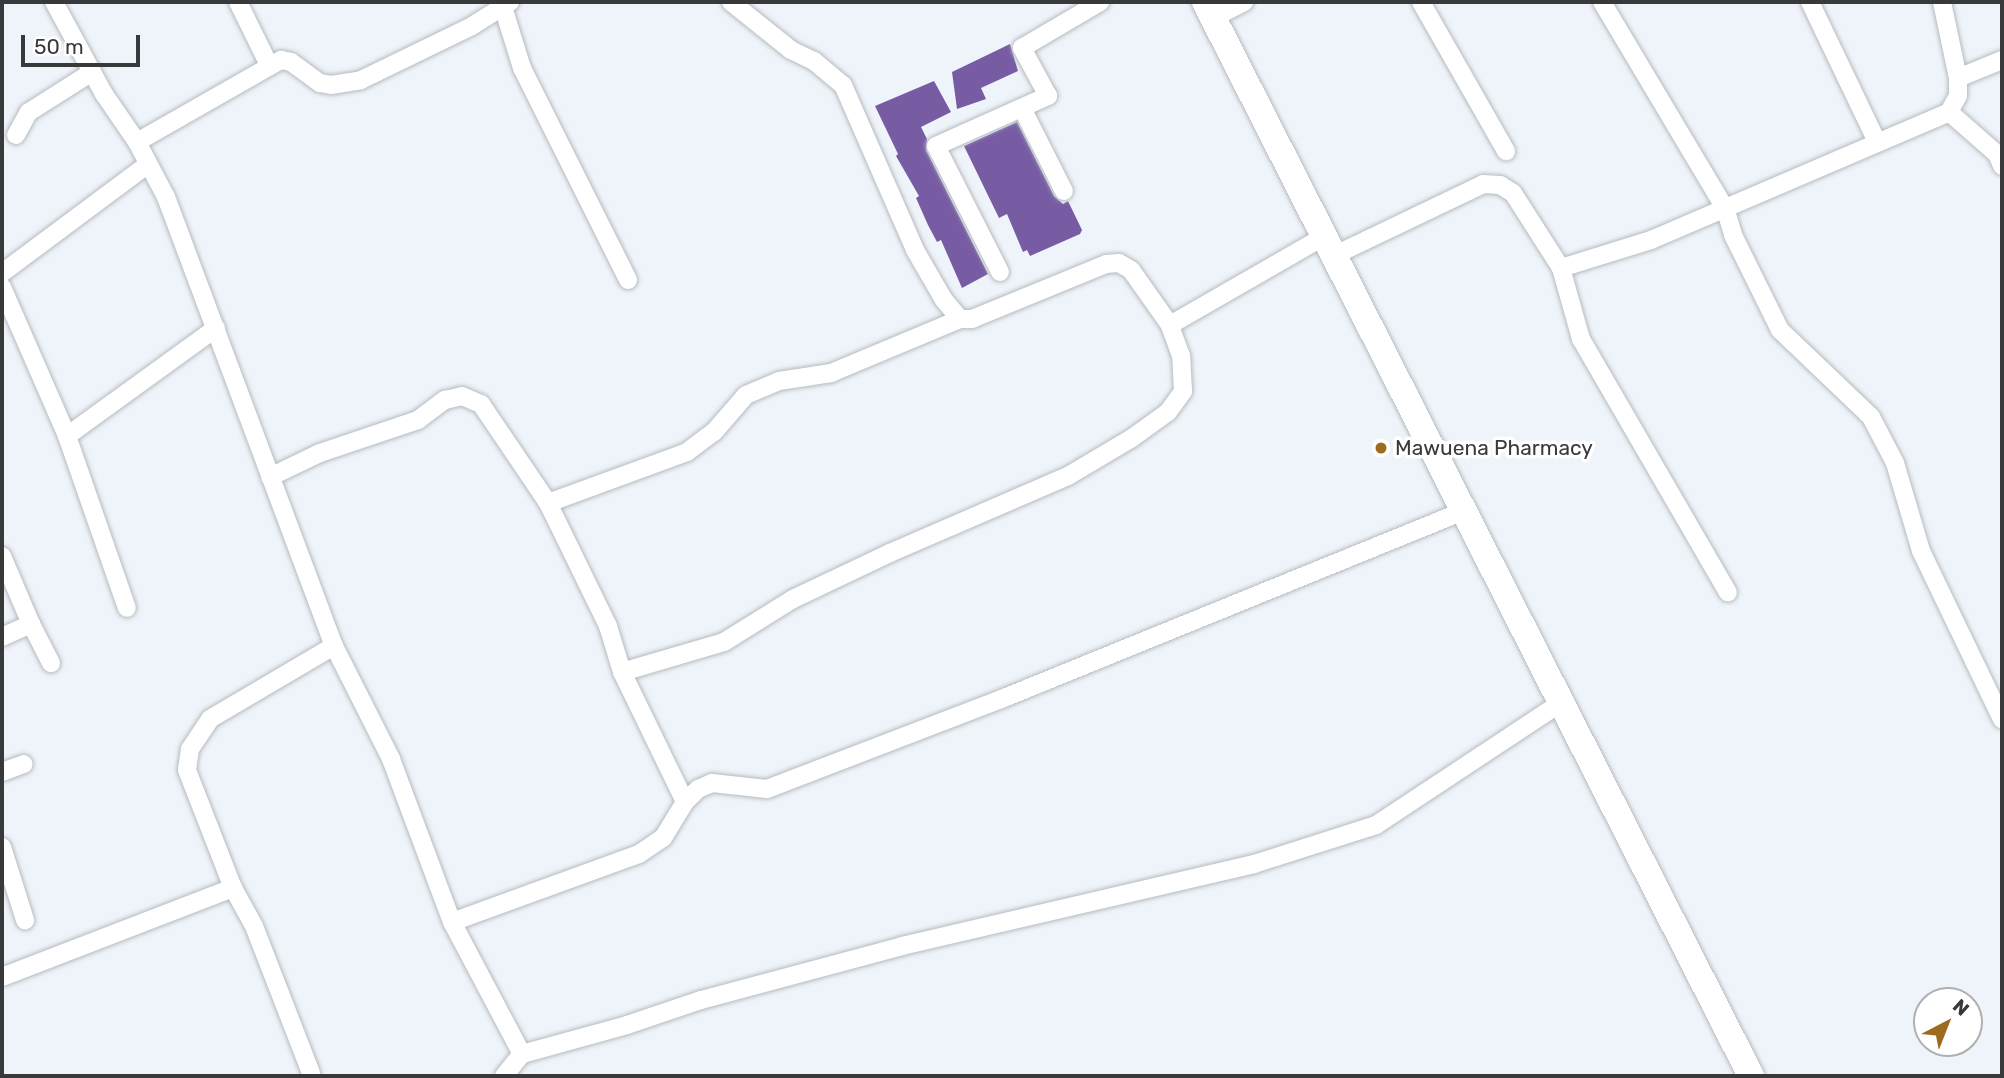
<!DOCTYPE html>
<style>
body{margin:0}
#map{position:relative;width:2004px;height:1078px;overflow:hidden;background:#eff4fa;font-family:Rubik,sans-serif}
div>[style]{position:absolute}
.building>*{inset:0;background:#775ca3}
.roads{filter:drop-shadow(0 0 2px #b5bbc0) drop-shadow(0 0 2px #b5bbc0)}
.minor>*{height:18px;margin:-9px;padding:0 9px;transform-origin:9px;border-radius:9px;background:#fff}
.secondary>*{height:26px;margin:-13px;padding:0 13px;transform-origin:13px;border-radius:13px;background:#fff}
.dots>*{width:19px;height:19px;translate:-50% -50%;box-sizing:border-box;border:4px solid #fff;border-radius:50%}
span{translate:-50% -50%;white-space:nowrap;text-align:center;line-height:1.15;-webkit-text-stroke:7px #fff;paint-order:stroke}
.poi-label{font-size:21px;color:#37393b}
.left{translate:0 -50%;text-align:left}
.frame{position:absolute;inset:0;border:4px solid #37393b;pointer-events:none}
.north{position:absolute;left:1913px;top:987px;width:70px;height:70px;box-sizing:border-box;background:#fff;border:2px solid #afb0b1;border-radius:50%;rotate:42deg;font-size:19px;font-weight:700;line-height:28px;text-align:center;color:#37393b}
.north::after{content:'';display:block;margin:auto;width:24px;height:32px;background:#9d6b20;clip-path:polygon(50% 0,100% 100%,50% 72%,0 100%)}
.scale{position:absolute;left:21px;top:35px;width:119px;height:32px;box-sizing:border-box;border:4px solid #37393b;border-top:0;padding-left:9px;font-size:21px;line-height:24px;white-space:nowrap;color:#37393b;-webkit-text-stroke:5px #fff;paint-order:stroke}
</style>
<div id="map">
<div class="building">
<i style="clip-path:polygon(1010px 44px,1018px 71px,981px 88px,986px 99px,957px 109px,952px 72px)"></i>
<i style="clip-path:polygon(934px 81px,951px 112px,921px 127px,927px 139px,926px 150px,988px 274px,962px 288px,941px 240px,937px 242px,928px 225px,916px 198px,919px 196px,896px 156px,898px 154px,875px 106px)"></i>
<i style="clip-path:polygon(1017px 122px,1054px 196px,1063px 204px,1068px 201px,1082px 230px,1080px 234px,1030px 256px,1027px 250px,1023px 252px,1007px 214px,999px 218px,964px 146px)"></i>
</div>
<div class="roads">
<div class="minor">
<i style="left:54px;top:2px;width:105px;rotate:61.5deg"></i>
<i style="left:104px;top:94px;width:58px;rotate:55.5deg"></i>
<i style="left:137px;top:142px;width:62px;rotate:62.2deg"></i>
<i style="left:166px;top:197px;width:479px;rotate:69.5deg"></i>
<i style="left:334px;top:646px;width:127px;rotate:63.2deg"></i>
<i style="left:391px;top:759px;width:174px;rotate:69.5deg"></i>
<i style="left:452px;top:922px;width:149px;rotate:62.1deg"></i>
<i style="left:522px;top:1054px;width:109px;rotate:-15.4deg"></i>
<i style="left:627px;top:1025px;width:78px;rotate:-18.7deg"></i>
<i style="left:701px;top:1000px;width:208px;rotate:-15deg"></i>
<i style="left:902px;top:946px;width:361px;rotate:-13.1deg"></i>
<i style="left:1254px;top:864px;width:128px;rotate:-17.7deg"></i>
<i style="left:1376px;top:825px;width:224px;rotate:-33.5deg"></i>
<i style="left:238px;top:2px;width:70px;rotate:63.8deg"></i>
<i style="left:731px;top:2px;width:77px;rotate:38.7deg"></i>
<i style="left:791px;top:50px;width:25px;rotate:26deg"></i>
<i style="left:814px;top:61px;width:38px;rotate:40deg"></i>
<i style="left:843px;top:85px;width:180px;rotate:66.4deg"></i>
<i style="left:915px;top:250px;width:58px;rotate:59.9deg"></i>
<i style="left:944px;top:300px;width:25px;rotate:50deg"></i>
<i style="left:960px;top:319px;width:12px"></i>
<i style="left:972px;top:319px;width:145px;rotate:-22.3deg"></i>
<i style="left:1106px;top:264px;width:13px;rotate:-4deg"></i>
<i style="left:1119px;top:263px;width:14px;rotate:30deg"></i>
<i style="left:1131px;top:270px;width:67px;rotate:54.7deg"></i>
<i style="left:1170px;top:325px;width:177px;rotate:-29.9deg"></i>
<i style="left:1421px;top:2px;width:172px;rotate:60.3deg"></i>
<i style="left:1602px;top:2px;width:240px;rotate:59.2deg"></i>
<i style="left:1725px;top:208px;width:28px;rotate:73deg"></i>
<i style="left:1733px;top:235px;width:106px;rotate:63.7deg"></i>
<i style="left:1780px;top:330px;width:126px;rotate:43.7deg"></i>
<i style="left:1871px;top:417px;width:52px;rotate:62.4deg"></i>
<i style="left:1895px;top:463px;width:92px;rotate:73.5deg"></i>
<i style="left:1921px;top:551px;width:187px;rotate:64.3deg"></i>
<i style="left:1810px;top:2px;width:155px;rotate:64.4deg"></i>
<i style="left:503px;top:7px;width:64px;rotate:72.7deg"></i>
<i style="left:522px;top:68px;width:237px;rotate:63.4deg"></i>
<i style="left:1213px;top:18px;width:35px;rotate:-27deg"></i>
<i style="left:1958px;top:78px;width:48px;rotate:-22.2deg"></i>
<i style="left:1022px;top:108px;width:93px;rotate:63.2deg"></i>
<i style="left:1949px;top:112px;width:64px;rotate:41.2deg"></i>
<i style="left:1997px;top:154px;width:13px;rotate:67deg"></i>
<i style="left:16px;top:135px;width:26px;rotate:-61deg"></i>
<i style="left:29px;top:112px;width:75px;rotate:-32.4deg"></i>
<i style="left:137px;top:142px;width:166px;rotate:-29.7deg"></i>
<i style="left:281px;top:60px;width:10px;rotate:11deg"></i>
<i style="left:291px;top:62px;width:36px;rotate:36deg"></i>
<i style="left:320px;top:83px;width:11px;rotate:10deg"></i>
<i style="left:331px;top:85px;width:30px;rotate:-9deg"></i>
<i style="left:361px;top:80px;width:123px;rotate:-25.9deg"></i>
<i style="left:472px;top:26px;width:45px;rotate:-32.3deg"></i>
<i style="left:1333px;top:256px;width:166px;rotate:-25.6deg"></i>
<i style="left:1483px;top:184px;width:17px;rotate:3deg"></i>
<i style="left:1500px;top:185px;width:15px;rotate:32deg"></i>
<i style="left:1513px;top:193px;width:89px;rotate:57.4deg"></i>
<i style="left:1561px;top:268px;width:94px;rotate:-17.3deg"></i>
<i style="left:1651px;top:240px;width:324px;rotate:-23.2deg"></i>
<i style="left:1949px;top:112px;width:18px;rotate:-61deg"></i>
<i style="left:1958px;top:96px;width:18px;rotate:-90deg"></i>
<i style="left:1958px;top:78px;width:78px;rotate:-101.9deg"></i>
<i style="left:1561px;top:268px;width:74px;rotate:74.3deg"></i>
<i style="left:1581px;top:339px;width:293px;rotate:59.9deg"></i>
<i style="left:1000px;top:272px;width:141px;rotate:-116.9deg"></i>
<i style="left:936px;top:146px;width:123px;rotate:-24.1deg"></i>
<i style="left:1048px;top:96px;width:55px;rotate:-118.4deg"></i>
<i style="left:1022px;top:48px;width:91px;rotate:-30.5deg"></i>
<i style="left:2px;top:273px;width:182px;rotate:-36.7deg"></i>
<i style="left:2px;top:287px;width:163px;rotate:66.4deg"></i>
<i style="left:67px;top:436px;width:182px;rotate:70.8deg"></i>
<i style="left:67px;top:436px;width:184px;rotate:-35.9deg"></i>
<i style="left:270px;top:477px;width:55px;rotate:-25.6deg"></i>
<i style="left:320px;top:453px;width:103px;rotate:-18.6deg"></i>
<i style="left:418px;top:420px;width:34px;rotate:-37deg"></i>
<i style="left:445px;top:400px;width:17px;rotate:-13deg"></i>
<i style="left:462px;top:396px;width:21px;rotate:23deg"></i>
<i style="left:481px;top:404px;width:120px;rotate:55.9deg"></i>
<i style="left:548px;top:503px;width:137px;rotate:64deg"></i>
<i style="left:608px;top:626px;width:48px;rotate:73.1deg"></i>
<i style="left:622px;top:672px;width:144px;rotate:64.1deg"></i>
<i style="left:548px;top:503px;width:148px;rotate:-20.1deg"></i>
<i style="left:687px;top:452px;width:34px;rotate:-37deg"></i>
<i style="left:714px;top:432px;width:49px;rotate:-49.1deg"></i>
<i style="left:746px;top:395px;width:36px;rotate:-23deg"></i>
<i style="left:779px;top:381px;width:53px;rotate:-8.7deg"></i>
<i style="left:831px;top:373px;width:140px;rotate:-22.7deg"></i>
<i style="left:2px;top:556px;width:74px;rotate:66.9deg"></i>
<i style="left:31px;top:624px;width:32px;rotate:156deg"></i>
<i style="left:31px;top:624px;width:44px;rotate:62.9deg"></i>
<i style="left:622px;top:672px;width:106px;rotate:-16.4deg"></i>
<i style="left:724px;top:642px;width:81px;rotate:-31.9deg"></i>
<i style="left:793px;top:599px;width:107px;rotate:-25.4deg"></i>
<i style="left:890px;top:553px;width:194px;rotate:-23.4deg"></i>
<i style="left:1068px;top:476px;width:74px;rotate:-30.7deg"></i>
<i style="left:1132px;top:438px;width:44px;rotate:-35.8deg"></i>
<i style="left:1168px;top:412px;width:26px;rotate:-54deg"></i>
<i style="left:1183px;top:391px;width:35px;rotate:-93deg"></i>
<i style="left:1181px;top:356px;width:33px;rotate:-110deg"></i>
<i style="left:2px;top:772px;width:23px;rotate:-20deg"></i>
<i style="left:2px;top:847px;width:77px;rotate:72.5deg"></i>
<i style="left:452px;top:922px;width:199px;rotate:-20deg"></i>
<i style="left:639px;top:854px;width:29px;rotate:-34deg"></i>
<i style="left:663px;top:838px;width:42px;rotate:-58.6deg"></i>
<i style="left:685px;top:802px;width:18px;rotate:-45deg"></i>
<i style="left:698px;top:789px;width:15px;rotate:-23deg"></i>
<i style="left:712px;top:783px;width:55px;rotate:6.2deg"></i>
<i style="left:767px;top:789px;width:248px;rotate:-21deg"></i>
<i style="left:999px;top:700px;width:504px;rotate:-22.14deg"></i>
<i style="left:2px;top:977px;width:248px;rotate:-21.1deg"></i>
<i style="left:311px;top:1073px;width:158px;rotate:-111.2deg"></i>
<i style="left:254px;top:926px;width:43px;rotate:-118.9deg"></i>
<i style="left:233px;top:888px;width:127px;rotate:-111.3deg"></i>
<i style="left:187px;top:770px;width:21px;rotate:-82deg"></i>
<i style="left:190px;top:749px;width:36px;rotate:-56deg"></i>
<i style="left:210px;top:719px;width:144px;rotate:-30.5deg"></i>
<i style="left:504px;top:1076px;width:28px;rotate:-51deg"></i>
</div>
<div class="secondary">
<i style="left:1205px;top:2px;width:1205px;rotate:63.05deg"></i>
</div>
</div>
<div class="dots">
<i style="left:1381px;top:448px;background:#9d6b20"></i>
</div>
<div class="poi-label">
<span class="left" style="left:1395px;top:448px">Mawuena Pharmacy</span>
</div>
<div class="frame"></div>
<div class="north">N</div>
<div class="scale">50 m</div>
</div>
